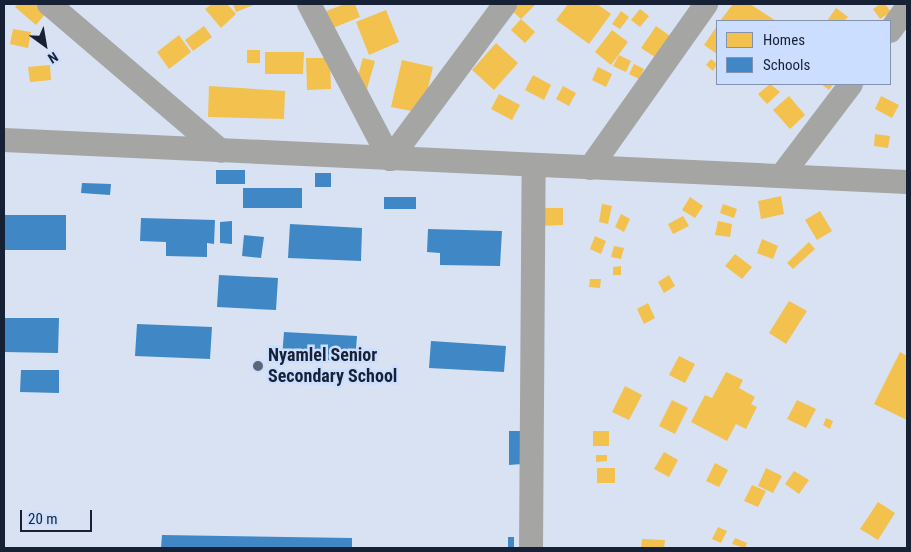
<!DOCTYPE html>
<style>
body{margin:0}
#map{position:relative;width:911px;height:552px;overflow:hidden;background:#d8e2f3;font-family:"Roboto Condensed",sans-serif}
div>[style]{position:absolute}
.homes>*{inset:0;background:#f2c14e}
.schools>*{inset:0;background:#3f88c5}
.minor>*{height:24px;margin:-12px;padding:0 12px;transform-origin:12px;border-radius:12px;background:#a5a6a4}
.dots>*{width:14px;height:14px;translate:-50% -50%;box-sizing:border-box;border:2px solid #ccdeff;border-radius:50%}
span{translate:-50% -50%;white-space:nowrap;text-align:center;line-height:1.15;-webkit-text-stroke:5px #ccdeff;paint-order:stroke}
.poi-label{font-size:18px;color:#172135;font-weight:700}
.left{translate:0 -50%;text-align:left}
.frame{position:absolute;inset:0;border:5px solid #172135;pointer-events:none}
.legend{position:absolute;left:716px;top:20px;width:175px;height:65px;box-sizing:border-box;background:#ccdeff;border:1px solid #8492ae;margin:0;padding:6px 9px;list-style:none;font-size:15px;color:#172135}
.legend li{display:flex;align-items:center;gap:10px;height:25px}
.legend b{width:25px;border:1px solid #8492ae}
.north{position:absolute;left:20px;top:20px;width:50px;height:50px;-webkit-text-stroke:4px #ccdeff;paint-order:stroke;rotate:148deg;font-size:14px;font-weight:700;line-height:20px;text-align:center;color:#172135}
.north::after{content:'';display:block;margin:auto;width:18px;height:22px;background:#172135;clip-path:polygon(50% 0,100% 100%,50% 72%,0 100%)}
.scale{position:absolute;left:20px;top:510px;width:72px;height:22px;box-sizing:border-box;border:2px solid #172135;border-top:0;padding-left:6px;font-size:15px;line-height:18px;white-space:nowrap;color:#172135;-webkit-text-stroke:4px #ccdeff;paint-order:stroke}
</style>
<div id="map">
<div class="homes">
<i style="clip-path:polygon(18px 4px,35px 4px,46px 13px,36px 25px,15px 7px)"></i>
<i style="clip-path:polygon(212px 4px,227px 4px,236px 14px,221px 28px,205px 9px)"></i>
<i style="clip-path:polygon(233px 4px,256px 4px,236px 12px)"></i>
<i style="clip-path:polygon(345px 4px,355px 4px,360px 17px,328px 30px,321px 13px)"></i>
<i style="clip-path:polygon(509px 4px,536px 4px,521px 19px,507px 6px)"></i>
<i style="clip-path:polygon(568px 4px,597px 4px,611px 14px,589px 44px,556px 20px)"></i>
<i style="clip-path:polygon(733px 4px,750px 4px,776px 21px,720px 21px)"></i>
<i style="clip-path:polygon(880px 4px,885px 4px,891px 12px,880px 19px,873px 9px)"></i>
<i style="clip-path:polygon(836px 8px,848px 17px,844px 21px,827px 21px)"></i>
<i style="clip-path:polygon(640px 9px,649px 16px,640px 27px,631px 20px)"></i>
<i style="clip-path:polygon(386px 10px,399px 42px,369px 55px,356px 22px)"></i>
<i style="clip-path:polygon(621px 11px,629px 17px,620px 29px,612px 24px)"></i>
<i style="clip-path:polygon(521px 19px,535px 32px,525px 43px,511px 30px)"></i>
<i style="clip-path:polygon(204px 26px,212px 37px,193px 51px,185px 40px)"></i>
<i style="clip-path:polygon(656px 26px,673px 38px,658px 59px,641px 48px)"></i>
<i style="clip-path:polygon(717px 26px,717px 54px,704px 45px)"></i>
<i style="clip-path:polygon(13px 29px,31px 32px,28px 48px,10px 44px)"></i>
<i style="clip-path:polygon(612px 30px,628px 42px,611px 65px,595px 52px)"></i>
<i style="clip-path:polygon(179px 35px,191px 52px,169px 69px,157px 52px)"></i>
<i style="clip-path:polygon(496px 43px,518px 63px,494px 90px,472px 70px)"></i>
<i style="clip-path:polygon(247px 50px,260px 50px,260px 63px,247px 63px)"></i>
<i style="clip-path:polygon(265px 52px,304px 52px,303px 74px,265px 74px)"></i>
<i style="clip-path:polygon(619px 55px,631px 61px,626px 72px,613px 66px)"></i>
<i style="clip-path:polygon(306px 58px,330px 58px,331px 89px,307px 90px)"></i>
<i style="clip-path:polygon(363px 58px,375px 61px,367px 89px,355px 86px)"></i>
<i style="clip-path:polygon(711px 59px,717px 64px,713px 71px,706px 65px)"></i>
<i style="clip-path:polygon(402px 60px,433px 67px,422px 113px,391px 107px)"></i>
<i style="clip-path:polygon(634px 64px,644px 69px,639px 79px,629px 74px)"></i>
<i style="clip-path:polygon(50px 65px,51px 80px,30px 82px,28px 67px)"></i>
<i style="clip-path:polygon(598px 67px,612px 74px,606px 87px,592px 80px)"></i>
<i style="clip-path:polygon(533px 75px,551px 85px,544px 100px,525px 90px)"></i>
<i style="clip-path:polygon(770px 84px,780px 92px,767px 104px,758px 94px)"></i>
<i style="clip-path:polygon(821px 84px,834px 84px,829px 90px)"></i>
<i style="clip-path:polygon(209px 86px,285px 91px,284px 119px,208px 117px)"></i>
<i style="clip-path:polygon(563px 86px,576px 93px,569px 106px,556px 99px)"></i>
<i style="clip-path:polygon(499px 94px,520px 105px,512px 120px,491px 109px)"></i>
<i style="clip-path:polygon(789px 96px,805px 115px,790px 129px,773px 110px)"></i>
<i style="clip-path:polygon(881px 96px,899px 105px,892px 118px,875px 109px)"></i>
<i style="clip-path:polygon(875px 134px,890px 136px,888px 148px,874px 146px)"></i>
<i style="clip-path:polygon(781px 196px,784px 214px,761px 219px,758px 201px)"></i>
<i style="clip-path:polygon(690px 197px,703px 206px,695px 218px,682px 210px)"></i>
<i style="clip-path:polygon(602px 204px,612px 206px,608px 224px,599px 222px)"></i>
<i style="clip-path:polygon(723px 204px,737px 209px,734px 218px,720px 213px)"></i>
<i style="clip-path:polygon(538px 208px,563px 208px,563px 225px,538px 226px)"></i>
<i style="clip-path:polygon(820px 211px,832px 231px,817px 240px,805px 220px)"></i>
<i style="clip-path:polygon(621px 214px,630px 219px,624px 232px,615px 227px)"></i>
<i style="clip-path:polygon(683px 216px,689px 226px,673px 234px,668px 224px)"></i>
<i style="clip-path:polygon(718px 221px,732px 224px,730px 237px,715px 235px)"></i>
<i style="clip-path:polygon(595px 236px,606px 241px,601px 254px,590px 249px)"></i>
<i style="clip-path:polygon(762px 239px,778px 246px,773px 259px,757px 253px)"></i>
<i style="clip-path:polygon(809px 242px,815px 249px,793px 269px,787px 263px)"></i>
<i style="clip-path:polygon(614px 246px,624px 248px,621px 259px,611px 257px)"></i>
<i style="clip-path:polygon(735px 254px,752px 267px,742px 279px,725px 266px)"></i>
<i style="clip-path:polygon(621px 266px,621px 275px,613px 275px,613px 267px)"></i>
<i style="clip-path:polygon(669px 275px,675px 286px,664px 293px,658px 282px)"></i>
<i style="clip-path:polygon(590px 279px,601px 279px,600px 288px,589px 287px)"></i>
<i style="clip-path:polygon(789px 301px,807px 311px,786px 344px,769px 333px)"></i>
<i style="clip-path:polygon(648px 303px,655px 318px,644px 324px,637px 309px)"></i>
<i style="clip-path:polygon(900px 352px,907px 356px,907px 420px,874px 404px)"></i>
<i style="clip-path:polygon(679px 356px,695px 364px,685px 383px,669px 375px)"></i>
<i style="clip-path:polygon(726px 372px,743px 380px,739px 388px,755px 397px,751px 404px,757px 407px,746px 429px,736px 424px,727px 441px,691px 422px,705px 395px,712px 398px)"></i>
<i style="clip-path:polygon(625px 386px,642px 395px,629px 420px,612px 412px)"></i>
<i style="clip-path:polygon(672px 400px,688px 408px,675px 434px,659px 426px)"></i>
<i style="clip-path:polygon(797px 400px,816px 409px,806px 428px,787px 419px)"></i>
<i style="clip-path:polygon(826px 418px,833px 421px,830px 429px,823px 425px)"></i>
<i style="clip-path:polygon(593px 431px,609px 431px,609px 446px,593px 446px)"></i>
<i style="clip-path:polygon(664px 452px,678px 460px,669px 477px,654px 469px)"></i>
<i style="clip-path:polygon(596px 455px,607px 455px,607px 461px,596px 462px)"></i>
<i style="clip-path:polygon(715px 463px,728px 470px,719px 487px,706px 481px)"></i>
<i style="clip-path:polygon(597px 468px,615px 468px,615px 483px,597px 483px)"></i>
<i style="clip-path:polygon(766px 468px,782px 476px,773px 493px,758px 486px)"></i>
<i style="clip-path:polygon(794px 471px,809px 480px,799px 494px,785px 484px)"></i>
<i style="clip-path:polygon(752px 485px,766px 491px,758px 507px,744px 501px)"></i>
<i style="clip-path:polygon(878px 502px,895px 513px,878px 540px,860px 529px)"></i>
<i style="clip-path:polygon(718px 527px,727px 531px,721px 543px,712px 539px)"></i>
<i style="clip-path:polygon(735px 538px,747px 543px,745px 548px,732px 544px)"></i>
<i style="clip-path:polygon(642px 539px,665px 540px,664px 548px,641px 548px)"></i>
</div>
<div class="schools">
<i style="clip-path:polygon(216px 170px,245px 170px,245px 184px,216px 184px)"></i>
<i style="clip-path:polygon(315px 173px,331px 173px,331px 187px,315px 187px)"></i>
<i style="clip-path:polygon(82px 183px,111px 184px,110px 195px,81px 193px)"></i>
<i style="clip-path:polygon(243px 188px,302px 188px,302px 208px,243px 208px)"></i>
<i style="clip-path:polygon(384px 197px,416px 197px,416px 209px,384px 209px)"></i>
<i style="clip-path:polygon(4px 215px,66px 215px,66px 250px,4px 250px)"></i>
<i style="clip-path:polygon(141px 218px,215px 220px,214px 244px,207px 243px,207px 257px,166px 256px,166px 242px,140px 241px)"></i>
<i style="clip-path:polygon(232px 221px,232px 244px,220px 243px,220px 222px)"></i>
<i style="clip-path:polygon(290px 224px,362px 228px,361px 261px,288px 258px)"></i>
<i style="clip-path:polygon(428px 229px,502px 231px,500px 266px,440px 265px,440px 253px,427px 252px)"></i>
<i style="clip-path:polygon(244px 235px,264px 237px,261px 258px,242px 256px)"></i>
<i style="clip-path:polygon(219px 275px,278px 278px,276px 310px,217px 307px)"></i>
<i style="clip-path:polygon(4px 318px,59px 318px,58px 353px,4px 352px)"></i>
<i style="clip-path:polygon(137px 324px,212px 327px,210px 359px,135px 356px)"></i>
<i style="clip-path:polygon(284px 332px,357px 336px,355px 362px,282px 357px)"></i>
<i style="clip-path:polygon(431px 341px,506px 346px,504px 372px,429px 368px)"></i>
<i style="clip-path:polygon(21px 370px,59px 370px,59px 393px,20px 392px)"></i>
<i style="clip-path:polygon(509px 431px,522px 431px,522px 464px,509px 465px)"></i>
<i style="clip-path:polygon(162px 535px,352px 538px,352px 548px,161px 548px)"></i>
<i style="clip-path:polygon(508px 537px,514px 537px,514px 548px,508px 548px)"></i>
</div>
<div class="minor">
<i style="left:49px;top:4px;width:226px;rotate:40.5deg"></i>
<i style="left:309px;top:4px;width:175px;rotate:62.4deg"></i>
<i style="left:390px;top:159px;width:193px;rotate:-53.4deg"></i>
<i style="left:890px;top:31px;width:29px;rotate:-54deg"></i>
<i style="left:4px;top:140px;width:904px;rotate:2.66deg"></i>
<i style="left:590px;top:168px;width:201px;rotate:-54.7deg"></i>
<i style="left:782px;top:175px;width:114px;rotate:-52.8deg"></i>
<i style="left:531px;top:548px;width:383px;rotate:-89.6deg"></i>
</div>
<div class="dots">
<i style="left:258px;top:366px;background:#5b6578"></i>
</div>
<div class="poi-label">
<span class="left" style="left:268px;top:366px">Nyamlel Senior<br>Secondary School</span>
</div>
<div class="frame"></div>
<ul class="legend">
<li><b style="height:14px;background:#f2c14e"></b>Homes</li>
<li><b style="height:14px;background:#3f88c5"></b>Schools</li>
</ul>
<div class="north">N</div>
<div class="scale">20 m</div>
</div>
